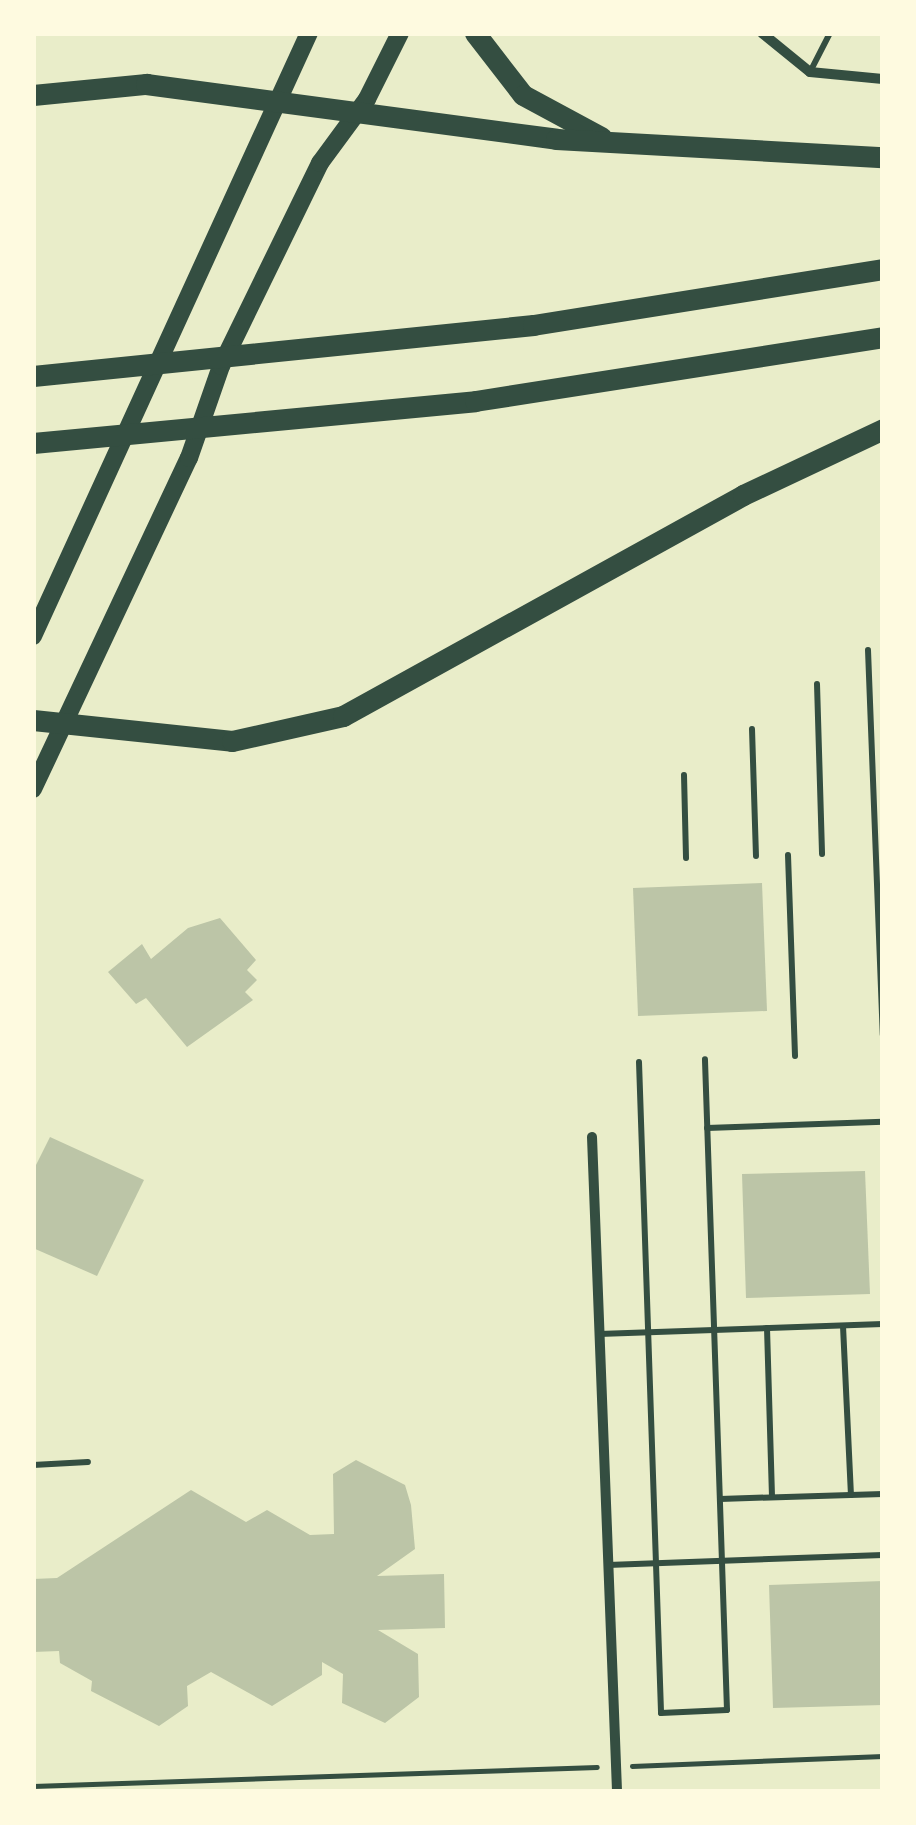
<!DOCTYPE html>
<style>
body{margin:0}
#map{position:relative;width:916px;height:1825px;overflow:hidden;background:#e9edc9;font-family:"Sofia Sans Condensed",sans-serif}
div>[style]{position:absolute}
.building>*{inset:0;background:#bcc5a7}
.path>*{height:4.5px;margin:-2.25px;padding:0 2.25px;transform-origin:2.25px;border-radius:2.25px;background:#344e41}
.service>*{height:6px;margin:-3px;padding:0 3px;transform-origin:3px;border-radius:3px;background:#344e41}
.minor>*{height:10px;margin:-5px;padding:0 5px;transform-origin:5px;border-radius:5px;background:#344e41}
.trunk>*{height:18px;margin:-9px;padding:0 9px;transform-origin:9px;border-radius:9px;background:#344e41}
.motorway>*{height:21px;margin:-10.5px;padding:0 10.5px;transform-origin:10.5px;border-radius:10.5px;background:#344e41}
span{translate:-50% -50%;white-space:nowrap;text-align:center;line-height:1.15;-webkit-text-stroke:9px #fefae0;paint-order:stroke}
.frame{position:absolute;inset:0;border:36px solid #fefae0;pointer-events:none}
</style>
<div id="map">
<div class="building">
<i style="clip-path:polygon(762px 883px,767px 1011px,638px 1016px,633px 888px)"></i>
<i style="clip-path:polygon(220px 918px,256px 960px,247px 970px,257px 980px,245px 992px,253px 1000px,187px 1047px,146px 998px,136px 1004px,108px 972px,142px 944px,151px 959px,188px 928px)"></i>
<i style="clip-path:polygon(50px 1137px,144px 1180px,97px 1276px,33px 1248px,33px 1171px)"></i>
<i style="clip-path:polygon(865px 1171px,870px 1294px,746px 1298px,742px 1174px)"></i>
<i style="clip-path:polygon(356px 1460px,405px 1485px,411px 1505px,415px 1549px,377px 1576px,444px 1574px,445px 1628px,378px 1630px,418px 1654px,419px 1697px,385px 1723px,342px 1703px,343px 1674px,322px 1662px,322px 1675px,272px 1706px,211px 1672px,187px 1686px,188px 1706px,159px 1726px,91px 1691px,92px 1681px,60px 1663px,59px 1651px,33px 1652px,33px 1579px,57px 1578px,191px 1490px,246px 1522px,267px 1510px,310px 1535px,334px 1534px,333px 1474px)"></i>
<i style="clip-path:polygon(883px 1581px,883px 1705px,773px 1708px,769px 1585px)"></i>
</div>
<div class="path">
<i style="left:632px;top:1766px;width:251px;rotate:-2.3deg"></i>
<i style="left:33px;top:1786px;width:564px;rotate:-1.93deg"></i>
</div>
<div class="service">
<i style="left:810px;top:72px;width:44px;rotate:-62.9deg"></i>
<i style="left:868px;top:650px;width:385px;rotate:87.8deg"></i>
<i style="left:817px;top:684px;width:170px;rotate:88.3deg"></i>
<i style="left:752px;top:729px;width:127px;rotate:88.2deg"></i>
<i style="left:684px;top:775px;width:83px;rotate:88.6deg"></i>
<i style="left:788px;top:855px;width:201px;rotate:88deg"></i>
<i style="left:639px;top:1062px;width:651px;rotate:88.06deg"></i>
<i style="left:661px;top:1713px;width:66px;rotate:-2.6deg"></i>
<i style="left:727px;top:1710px;width:651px;rotate:-91.94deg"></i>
<i style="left:707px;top:1128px;width:176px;rotate:-2deg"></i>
<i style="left:843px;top:1326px;width:169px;rotate:87.3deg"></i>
<i style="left:767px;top:1328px;width:169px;rotate:88.3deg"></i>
<i style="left:599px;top:1334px;width:284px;rotate:-2deg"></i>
<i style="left:33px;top:1465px;width:55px;rotate:-3.1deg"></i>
<i style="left:720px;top:1499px;width:163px;rotate:-1.8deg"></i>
<i style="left:608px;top:1565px;width:275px;rotate:-2.1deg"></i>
</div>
<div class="minor">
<i style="left:762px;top:33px;width:62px;rotate:39.1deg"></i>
<i style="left:810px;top:72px;width:73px;rotate:5.5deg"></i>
<i style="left:592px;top:1137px;width:655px;rotate:87.81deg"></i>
</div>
<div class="trunk">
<i style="left:33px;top:636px;width:663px;rotate:-65.41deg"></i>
<i style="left:33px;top:789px;width:366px;rotate:-64.8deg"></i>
<i style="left:189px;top:458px;width:97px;rotate:-70.8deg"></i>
<i style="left:221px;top:366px;width:226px;rotate:-64deg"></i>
<i style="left:320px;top:163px;width:79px;rotate:-53.7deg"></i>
<i style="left:367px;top:99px;width:74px;rotate:-63.4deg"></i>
</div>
<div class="motorway">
<i style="left:475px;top:33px;width:78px;rotate:52.3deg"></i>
<i style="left:523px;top:95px;width:89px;rotate:28.3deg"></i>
<i style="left:33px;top:95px;width:114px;rotate:-5.6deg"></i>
<i style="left:146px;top:84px;width:414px;rotate:7.6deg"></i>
<i style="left:556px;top:139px;width:327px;rotate:3.2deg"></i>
<i style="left:33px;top:376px;width:503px;rotate:-5.82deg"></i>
<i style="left:533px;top:325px;width:354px;rotate:-9.1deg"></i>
<i style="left:33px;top:443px;width:444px;rotate:-5.4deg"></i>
<i style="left:475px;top:401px;width:413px;rotate:-8.9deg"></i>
<i style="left:33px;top:720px;width:200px;rotate:6deg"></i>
<i style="left:232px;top:741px;width:114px;rotate:-12.7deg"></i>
<i style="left:343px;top:716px;width:457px;rotate:-28.9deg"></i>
<i style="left:743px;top:495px;width:155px;rotate:-25.2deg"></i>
</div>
<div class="frame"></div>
</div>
